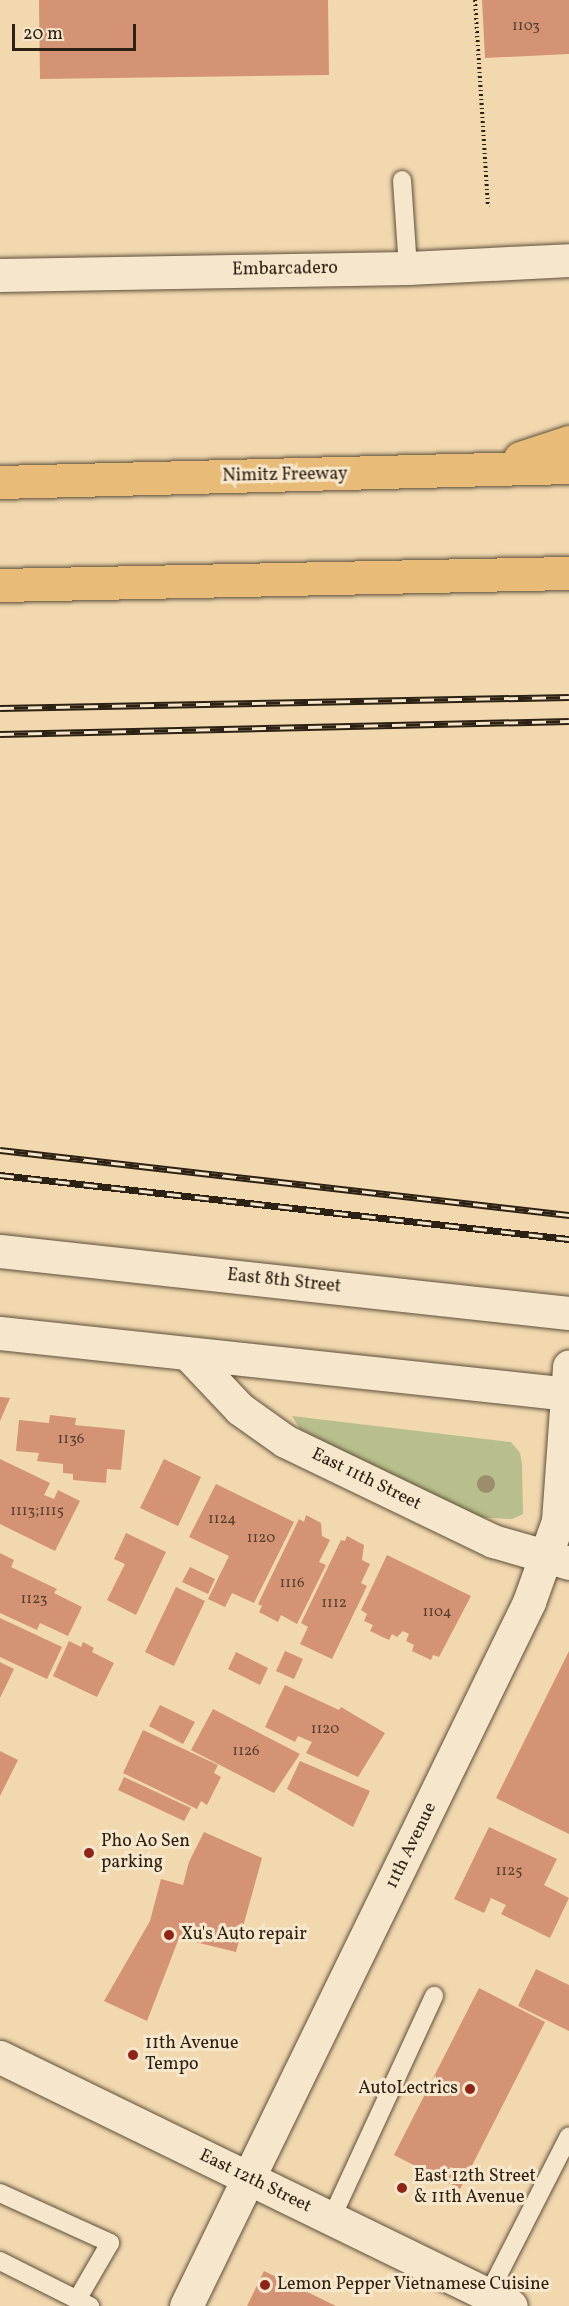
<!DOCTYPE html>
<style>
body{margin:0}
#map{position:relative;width:569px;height:2306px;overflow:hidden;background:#f1d8af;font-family:Vollkorn,serif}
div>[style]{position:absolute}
.green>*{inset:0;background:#b8bf8c}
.building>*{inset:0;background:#d39374}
.path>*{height:4px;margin-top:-2px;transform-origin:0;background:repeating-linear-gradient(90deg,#2d2113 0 1.5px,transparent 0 4.5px)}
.roads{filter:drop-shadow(0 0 2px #5e4f3a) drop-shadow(0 0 2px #5e4f3a)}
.lane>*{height:18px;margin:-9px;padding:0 9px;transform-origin:9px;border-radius:9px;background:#f6e6cb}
.street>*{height:33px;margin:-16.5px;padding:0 16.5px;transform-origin:16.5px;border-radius:16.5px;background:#f6e6cb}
.secondary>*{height:33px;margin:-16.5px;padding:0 16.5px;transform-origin:16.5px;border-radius:16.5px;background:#f6e6cb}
.highway>*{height:33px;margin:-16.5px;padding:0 16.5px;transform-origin:16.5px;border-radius:16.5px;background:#e8bc78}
.rail>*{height:7px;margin-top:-3.5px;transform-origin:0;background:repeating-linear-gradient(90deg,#f6e6cb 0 14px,#2d2113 0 28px);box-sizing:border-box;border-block:2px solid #2d2113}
.trees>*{width:18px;height:18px;margin:-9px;border-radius:50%;background:#9c8d6d}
.dots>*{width:16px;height:16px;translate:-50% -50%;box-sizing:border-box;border:3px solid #f6e6cb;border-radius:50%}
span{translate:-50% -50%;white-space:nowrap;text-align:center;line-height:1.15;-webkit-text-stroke:6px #f6e6cb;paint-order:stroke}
.number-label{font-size:15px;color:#563e2b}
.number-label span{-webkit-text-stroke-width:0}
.street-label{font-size:18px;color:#2d2113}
.poi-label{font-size:18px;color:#2d2113}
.left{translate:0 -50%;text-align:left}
.right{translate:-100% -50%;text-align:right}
.scale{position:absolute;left:12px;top:24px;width:124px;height:27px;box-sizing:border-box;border:3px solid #2d2113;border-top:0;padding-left:8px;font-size:18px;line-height:21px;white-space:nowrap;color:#2d2113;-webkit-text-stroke:4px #f6e6cb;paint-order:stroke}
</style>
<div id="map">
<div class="green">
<i style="clip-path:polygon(292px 1416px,511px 1442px,520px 1453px,522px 1464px,523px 1514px,512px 1519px,473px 1517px,300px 1429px)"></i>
</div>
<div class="building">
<i style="clip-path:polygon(39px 0,328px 0,329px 75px,40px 79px)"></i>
<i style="clip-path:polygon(482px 0,569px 0,569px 54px,485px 58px)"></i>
<i style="clip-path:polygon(0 1397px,10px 1398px,0 1421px)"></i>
<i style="clip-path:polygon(50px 1415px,76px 1418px,75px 1425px,125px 1430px,121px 1470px,107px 1469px,106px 1483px,73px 1480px,73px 1474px,63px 1473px,63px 1464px,37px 1461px,39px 1453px,16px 1451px,19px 1420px,49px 1423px)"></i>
<i style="clip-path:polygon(0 1459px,50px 1483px,44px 1495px,54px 1499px,58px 1490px,80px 1501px,55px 1551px,0 1524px)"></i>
<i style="clip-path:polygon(164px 1459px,201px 1477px,178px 1526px,140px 1508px)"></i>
<i style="clip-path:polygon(216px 1484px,294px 1522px,254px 1603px,232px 1593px,225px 1607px,208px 1599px,229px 1556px,189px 1537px)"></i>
<i style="clip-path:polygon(306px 1515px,321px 1523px,322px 1536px,330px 1540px,319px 1562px,326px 1565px,297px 1624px,281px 1615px,278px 1622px,259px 1612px,262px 1606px,258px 1604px,299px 1519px,304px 1522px)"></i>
<i style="clip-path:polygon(126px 1533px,166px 1552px,136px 1615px,107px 1600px,125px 1564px,114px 1559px)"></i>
<i style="clip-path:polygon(347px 1536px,364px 1545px,362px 1560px,370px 1564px,361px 1583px,367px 1586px,332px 1659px,300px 1644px,308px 1627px,301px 1623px,341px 1540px,345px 1541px)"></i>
<i style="clip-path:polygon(0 1553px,14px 1560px,11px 1567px,57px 1589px,54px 1593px,82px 1607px,68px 1636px,40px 1623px,37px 1630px,0 1613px)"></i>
<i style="clip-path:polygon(387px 1555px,471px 1596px,439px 1657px,433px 1655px,431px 1660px,412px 1651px,414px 1645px,406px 1641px,409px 1634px,403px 1631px,397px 1637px,392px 1634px,389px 1640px,370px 1631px,373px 1625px,364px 1621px,367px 1614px,361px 1610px)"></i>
<i style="clip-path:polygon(190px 1567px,215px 1579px,208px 1594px,182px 1582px)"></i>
<i style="clip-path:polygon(176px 1587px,205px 1601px,174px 1666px,145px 1652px)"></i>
<i style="clip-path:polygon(0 1618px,62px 1647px,47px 1679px,0 1657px)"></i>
<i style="clip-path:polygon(69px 1641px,81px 1647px,83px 1642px,94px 1648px,92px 1652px,114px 1663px,97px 1697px,53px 1676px)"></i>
<i style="clip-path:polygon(285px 1651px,303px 1659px,294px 1679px,276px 1671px)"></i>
<i style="clip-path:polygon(569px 1651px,569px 1834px,496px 1798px)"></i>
<i style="clip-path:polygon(236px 1652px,268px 1668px,260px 1685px,228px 1669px)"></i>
<i style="clip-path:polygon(0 1662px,14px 1669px,0 1698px)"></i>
<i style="clip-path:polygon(285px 1685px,339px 1710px,341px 1707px,385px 1733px,358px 1777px,306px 1753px,312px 1742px,298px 1736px,295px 1742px,265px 1727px)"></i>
<i style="clip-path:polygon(160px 1705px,195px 1722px,183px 1744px,149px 1726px)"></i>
<i style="clip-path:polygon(213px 1709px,300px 1754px,274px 1793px,191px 1750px)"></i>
<i style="clip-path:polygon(143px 1730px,218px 1765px,214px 1773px,221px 1777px,207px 1805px,201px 1801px,197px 1809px,123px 1773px)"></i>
<i style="clip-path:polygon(0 1751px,18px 1760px,0 1796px)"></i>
<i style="clip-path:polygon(300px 1761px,370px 1791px,353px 1827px,287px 1789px)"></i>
<i style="clip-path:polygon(124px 1777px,191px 1808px,184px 1821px,118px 1790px)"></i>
<i style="clip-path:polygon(489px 1827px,557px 1859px,544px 1885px,569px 1898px,550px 1938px,501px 1914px,506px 1905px,491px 1898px,484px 1913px,454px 1899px)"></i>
<i style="clip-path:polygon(204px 1832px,262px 1858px,236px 1952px,179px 1938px,147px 2021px,104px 2001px,150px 1921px,161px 1879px,183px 1885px,189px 1862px)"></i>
<i style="clip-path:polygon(536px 1969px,569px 1985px,569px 2031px,518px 2006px)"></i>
<i style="clip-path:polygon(479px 1988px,545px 2022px,460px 2189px,394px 2155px)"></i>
<i style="clip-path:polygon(264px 2271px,336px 2306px,247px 2306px)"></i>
</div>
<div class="path">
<i style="left:475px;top:0;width:207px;rotate:86.4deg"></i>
</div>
<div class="roads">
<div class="lane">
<i style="left:402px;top:180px;width:88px;rotate:86.1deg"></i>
<i style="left:0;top:2193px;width:121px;rotate:24.4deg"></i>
<i style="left:110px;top:2243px;width:66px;rotate:120.1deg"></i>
<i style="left:331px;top:2219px;width:246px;rotate:-65.2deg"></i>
<i style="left:0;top:2261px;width:101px;rotate:26.6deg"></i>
<i style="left:488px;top:2295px;width:178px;rotate:-63deg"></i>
</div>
<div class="street">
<i style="left:188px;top:1354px;width:76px;rotate:46.6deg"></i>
<i style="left:240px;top:1409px;width:55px;rotate:35.4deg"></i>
<i style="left:285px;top:1441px;width:231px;rotate:25.7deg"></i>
<i style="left:493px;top:1541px;width:79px;rotate:16.1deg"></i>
<i style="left:186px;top:2306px;width:783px;rotate:-64.02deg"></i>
<i style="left:529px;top:1602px;width:86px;rotate:-70.3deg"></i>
<i style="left:558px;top:1521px;width:155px;rotate:-85.9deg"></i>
</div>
<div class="secondary">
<i style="left:0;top:275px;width:408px;rotate:-1deg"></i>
<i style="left:408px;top:268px;width:161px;rotate:-2.8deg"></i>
<i style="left:0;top:1251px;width:572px;rotate:6.22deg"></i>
<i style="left:0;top:1333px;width:572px;rotate:6.12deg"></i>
<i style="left:0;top:2057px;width:568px;rotate:25.98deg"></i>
</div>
<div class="highway">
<i style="left:520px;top:458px;width:52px;rotate:-18.1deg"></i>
<i style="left:0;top:482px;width:569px;rotate:-1.51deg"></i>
<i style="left:0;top:585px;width:569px;rotate:-1.21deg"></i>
</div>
</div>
<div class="rail">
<i style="left:0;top:708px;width:569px;rotate:-1.11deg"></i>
<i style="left:0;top:734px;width:569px;rotate:-1.31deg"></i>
<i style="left:0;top:1150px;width:573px;rotate:6.52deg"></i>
<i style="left:0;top:1175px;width:573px;rotate:6.42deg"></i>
</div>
<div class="trees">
<i style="left:486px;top:1484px"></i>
</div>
<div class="dots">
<i style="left:89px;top:1853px;background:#8f2418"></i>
<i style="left:169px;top:1935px;background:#8f2418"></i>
<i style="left:133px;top:2055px;background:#8f2418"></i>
<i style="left:470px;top:2089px;background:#8f2418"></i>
<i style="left:402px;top:2188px;background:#8f2418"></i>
<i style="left:265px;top:2285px;background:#8f2418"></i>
</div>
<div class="number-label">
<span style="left:526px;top:27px">1103</span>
<span style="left:71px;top:1440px">1136</span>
<span style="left:37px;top:1512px">1113;1115</span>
<span style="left:222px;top:1520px">1124</span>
<span style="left:261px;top:1539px">1120</span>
<span style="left:292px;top:1584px">1116</span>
<span style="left:34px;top:1600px">1123</span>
<span style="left:334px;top:1604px">1112</span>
<span style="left:437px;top:1613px">1104</span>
<span style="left:325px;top:1730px">1120</span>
<span style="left:246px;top:1752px">1126</span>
<span style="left:509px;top:1872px">1125</span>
</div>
<div class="street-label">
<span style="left:285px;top:270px;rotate:-1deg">Embarcadero</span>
<span style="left:285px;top:476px;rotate:-1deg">Nimitz Freeway</span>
<span style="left:284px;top:1282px;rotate:6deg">East 8th Street</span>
<span style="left:366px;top:1480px;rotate:26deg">East 11th Street</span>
<span style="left:412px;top:1846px;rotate:-64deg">11th Avenue</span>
<span style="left:255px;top:2182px;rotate:26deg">East 12th Street</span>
</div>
<div class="poi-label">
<span class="left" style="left:101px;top:1853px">Pho Ao Sen<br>parking</span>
<span class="left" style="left:181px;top:1935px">Xu's Auto repair</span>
<span class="left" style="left:145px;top:2055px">11th Avenue<br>Tempo</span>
<span class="right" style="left:458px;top:2089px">AutoLectrics</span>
<span class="left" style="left:414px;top:2188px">East 12th Street<br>&amp; 11th Avenue</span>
<span class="left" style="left:277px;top:2285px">Lemon Pepper Vietnamese Cuisine</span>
</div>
<div class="scale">20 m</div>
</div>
